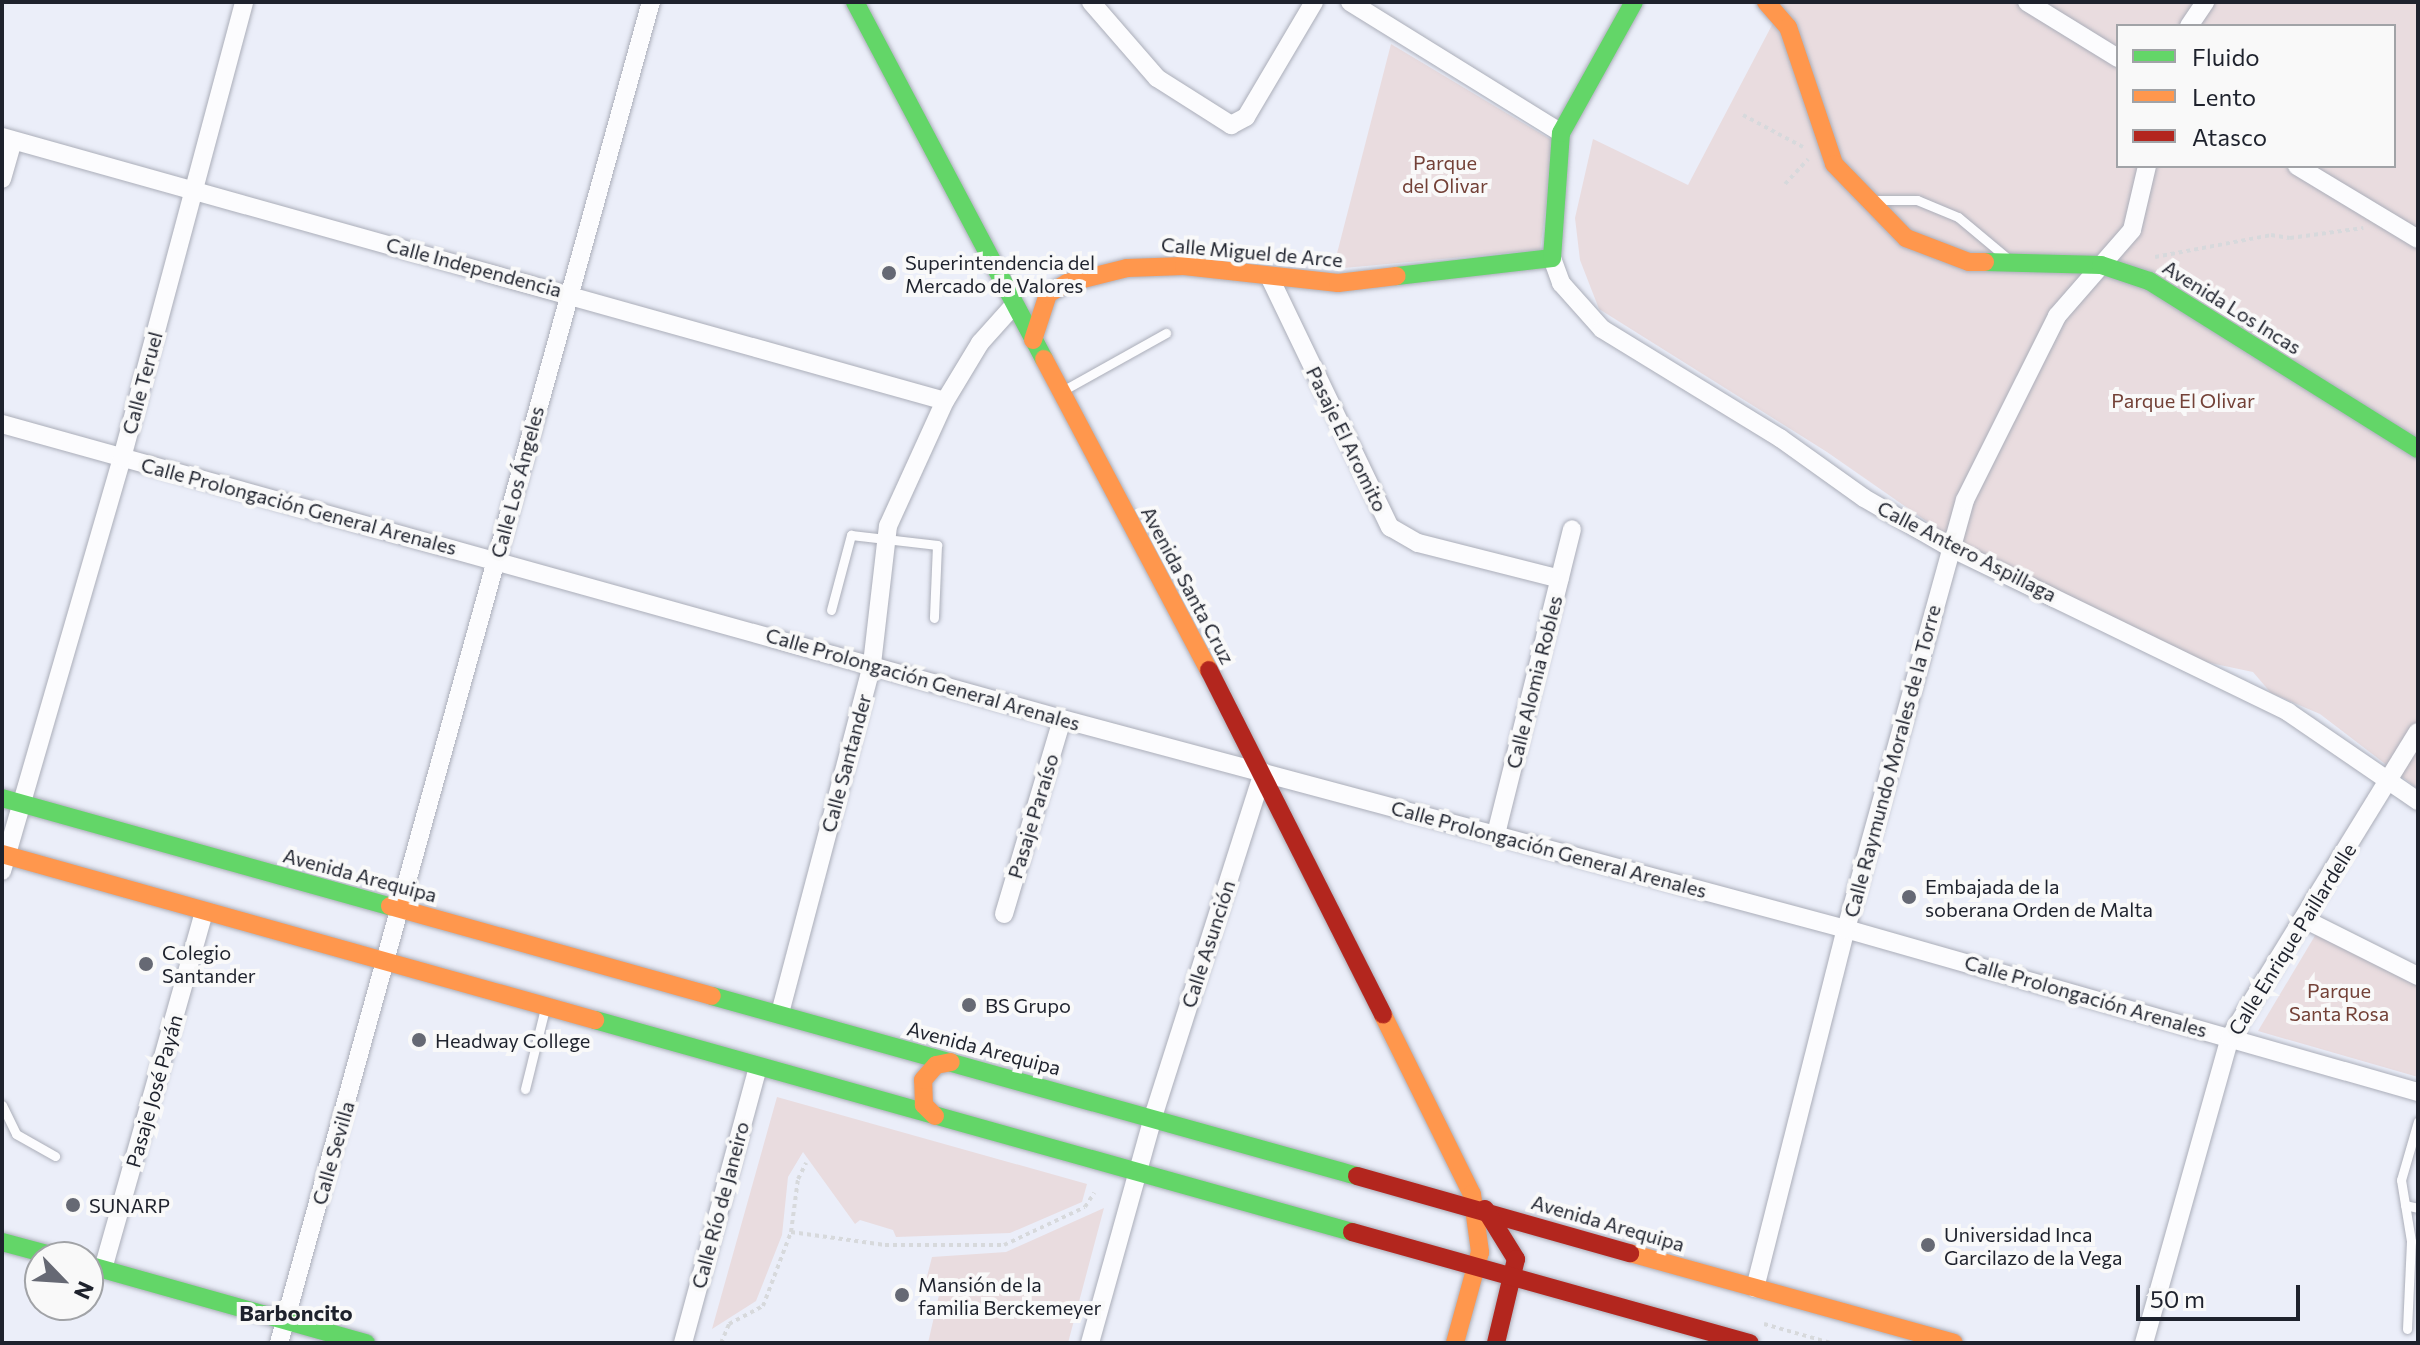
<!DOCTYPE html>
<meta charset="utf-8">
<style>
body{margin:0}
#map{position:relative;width:2420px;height:1345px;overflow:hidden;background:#ebeef9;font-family:Commissioner,sans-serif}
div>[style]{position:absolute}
.green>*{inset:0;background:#e9dcdf}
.path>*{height:4px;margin-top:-2px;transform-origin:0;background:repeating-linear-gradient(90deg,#d7d9dc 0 4px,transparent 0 8px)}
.roads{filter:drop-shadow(0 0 2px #abaeb9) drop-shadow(0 0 2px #abaeb9)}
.lane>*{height:9px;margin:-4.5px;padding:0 4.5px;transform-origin:4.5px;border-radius:4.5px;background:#fcfcfe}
.street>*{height:18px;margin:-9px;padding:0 9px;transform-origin:9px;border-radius:9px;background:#fcfcfe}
.fast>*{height:18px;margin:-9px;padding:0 9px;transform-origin:9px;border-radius:9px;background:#63d668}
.slow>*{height:18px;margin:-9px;padding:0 9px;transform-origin:9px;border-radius:9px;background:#ff974d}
.jam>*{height:18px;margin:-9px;padding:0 9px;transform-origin:9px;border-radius:9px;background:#b3261e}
.dots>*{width:22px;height:22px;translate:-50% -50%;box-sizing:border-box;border:4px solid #f9f9f9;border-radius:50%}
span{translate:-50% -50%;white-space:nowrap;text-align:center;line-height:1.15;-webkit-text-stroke:8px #f9f9f9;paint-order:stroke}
.park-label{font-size:20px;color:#734137}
.street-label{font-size:20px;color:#1e222d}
.poi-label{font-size:20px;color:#1e222d}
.left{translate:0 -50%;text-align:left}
.neighbourhood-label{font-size:22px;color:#1e222d;font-weight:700}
.frame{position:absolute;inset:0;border:4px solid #1e222d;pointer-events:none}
.legend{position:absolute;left:2116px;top:24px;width:280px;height:144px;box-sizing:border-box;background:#f9f9f9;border:2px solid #a1a3a7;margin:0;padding:10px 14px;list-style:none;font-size:24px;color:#1e222d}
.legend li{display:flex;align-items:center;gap:16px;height:40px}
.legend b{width:40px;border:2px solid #a1a3a7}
.north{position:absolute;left:24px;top:1241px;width:80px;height:80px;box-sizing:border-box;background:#f9f9f9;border:2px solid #a1a3a7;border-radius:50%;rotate:115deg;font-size:22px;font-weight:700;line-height:32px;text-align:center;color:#1e222d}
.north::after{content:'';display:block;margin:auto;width:28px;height:36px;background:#666974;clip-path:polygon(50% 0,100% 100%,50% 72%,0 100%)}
.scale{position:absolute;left:2136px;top:1285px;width:164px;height:36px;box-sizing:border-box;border:4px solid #1e222d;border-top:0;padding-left:10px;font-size:24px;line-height:28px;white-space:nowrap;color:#1e222d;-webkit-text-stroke:6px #f9f9f9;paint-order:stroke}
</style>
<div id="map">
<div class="green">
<i style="clip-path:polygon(evenodd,1778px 2px,2418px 2px,2418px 789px,2320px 714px,2271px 693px,2253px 672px,2196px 660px,1998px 571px,1827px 452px,1599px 309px,1580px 260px,1575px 218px,1593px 139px,1688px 185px,1782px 6px,1778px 2px,2118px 26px,2394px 26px,2394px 166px,2118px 166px,2118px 26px)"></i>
<i style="clip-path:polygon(1391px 44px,1555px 142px,1540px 250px,1333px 269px)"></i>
<i style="clip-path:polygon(2316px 934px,2418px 986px,2418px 1077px,2258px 1031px)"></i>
<i style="clip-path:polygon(777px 1097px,1087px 1184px,1082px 1202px,1010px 1233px,896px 1237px,893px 1230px,860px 1220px,855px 1224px,803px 1152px,788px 1177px,782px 1235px,756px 1301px,712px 1329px)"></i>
<i style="clip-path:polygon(1104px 1208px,1068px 1343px,928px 1343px,939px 1295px,924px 1288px,932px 1257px,1006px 1252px)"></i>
</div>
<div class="path">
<i style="left:1743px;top:115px;width:68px;rotate:28.1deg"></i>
<i style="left:1785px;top:184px;width:34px;rotate:-47deg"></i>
<i style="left:2155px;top:257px;width:118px;rotate:-10.7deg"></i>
<i style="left:2271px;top:235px;width:19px;rotate:9deg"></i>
<i style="left:2290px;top:238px;width:74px;rotate:-7.8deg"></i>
<i style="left:791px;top:1232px;width:95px;rotate:7.9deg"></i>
<i style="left:885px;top:1245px;width:119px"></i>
<i style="left:1004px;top:1245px;width:89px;rotate:-25.1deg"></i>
<i style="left:1085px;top:1207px;width:17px;rotate:-57deg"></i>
<i style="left:1764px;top:1324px;width:70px;rotate:15.8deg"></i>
<i style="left:721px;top:1343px;width:21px;rotate:-67deg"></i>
<i style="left:729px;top:1324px;width:38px;rotate:-28deg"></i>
<i style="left:763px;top:1306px;width:79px;rotate:-69.3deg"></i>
<i style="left:791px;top:1232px;width:53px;rotate:-82.5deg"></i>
<i style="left:798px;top:1179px;width:18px;rotate:-63deg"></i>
</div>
<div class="roads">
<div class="lane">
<i style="left:1876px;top:200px;width:41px"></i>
<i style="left:1917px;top:200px;width:44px;rotate:22.5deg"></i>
<i style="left:1958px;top:217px;width:64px;rotate:39.9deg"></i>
<i style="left:1064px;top:390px;width:117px;rotate:-29.2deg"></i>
<i style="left:831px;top:610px;width:78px;rotate:-75.1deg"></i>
<i style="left:851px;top:535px;width:87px;rotate:6.6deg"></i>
<i style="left:937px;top:545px;width:73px;rotate:92.4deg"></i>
<i style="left:525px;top:1089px;width:83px;rotate:-76.1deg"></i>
<i style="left:2px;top:1105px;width:32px;rotate:64deg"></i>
<i style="left:16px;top:1134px;width:45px;rotate:29.4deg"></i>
<i style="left:2405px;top:1205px;width:13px;rotate:13deg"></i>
<i style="left:2407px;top:1329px;width:88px;rotate:-87.4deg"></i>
<i style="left:2411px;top:1241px;width:62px;rotate:-99.3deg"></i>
<i style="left:2401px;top:1180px;width:61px;rotate:-73.9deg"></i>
</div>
<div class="street">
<i style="left:1091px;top:2px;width:101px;rotate:49deg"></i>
<i style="left:1157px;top:78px;width:88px;rotate:32.4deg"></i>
<i style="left:1231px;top:125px;width:17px;rotate:-28deg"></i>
<i style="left:1246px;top:117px;width:134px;rotate:-59.4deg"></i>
<i style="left:1350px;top:2px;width:248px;rotate:31.8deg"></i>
<i style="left:2027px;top:2px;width:107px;rotate:31.6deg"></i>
<i style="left:2189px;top:26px;width:29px;rotate:-56deg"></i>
<i style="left:2px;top:137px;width:979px;rotate:15.64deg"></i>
<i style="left:2297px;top:166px;width:141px;rotate:31.1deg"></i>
<i style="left:2px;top:179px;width:40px;rotate:-74deg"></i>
<i style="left:1552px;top:258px;width:27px;rotate:70deg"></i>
<i style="left:1561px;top:283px;width:62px;rotate:48.3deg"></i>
<i style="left:1602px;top:329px;width:209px;rotate:31.5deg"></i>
<i style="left:1780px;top:438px;width:103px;rotate:35.5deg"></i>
<i style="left:1864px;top:498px;width:100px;rotate:29.9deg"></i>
<i style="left:1951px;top:548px;width:375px;rotate:25.9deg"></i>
<i style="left:2288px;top:712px;width:158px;rotate:34.4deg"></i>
<i style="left:1269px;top:276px;width:279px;rotate:64.3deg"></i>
<i style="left:1390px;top:527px;width:32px;rotate:30deg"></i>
<i style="left:1418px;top:543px;width:146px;rotate:14.2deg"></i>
<i style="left:2px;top:424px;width:1100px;rotate:15.55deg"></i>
<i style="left:1062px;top:719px;width:812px;rotate:15deg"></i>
<i style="left:1846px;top:929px;width:595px;rotate:15.91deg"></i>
<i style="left:1496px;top:834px;width:314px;rotate:-76deg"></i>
<i style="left:2px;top:871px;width:430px;rotate:-73.8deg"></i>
<i style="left:122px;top:458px;width:472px;rotate:-75deg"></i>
<i style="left:1004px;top:914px;width:203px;rotate:-73.4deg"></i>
<i style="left:2306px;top:920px;width:125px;rotate:26.6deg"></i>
<i style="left:780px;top:1013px;width:361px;rotate:-75.2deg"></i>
<i style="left:872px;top:664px;width:139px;rotate:-83.4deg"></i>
<i style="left:888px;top:526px;width:137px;rotate:-65.5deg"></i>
<i style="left:945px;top:401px;width:68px;rotate:-58.9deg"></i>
<i style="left:980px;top:343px;width:52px;rotate:-48.1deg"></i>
<i style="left:103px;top:1269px;width:370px;rotate:-74.2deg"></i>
<i style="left:1755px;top:1288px;width:370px;rotate:-75.8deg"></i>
<i style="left:1846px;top:929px;width:445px;rotate:-74.5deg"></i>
<i style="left:1965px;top:500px;width:206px;rotate:-63.4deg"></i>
<i style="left:2057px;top:316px;width:114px;rotate:-48.9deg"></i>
<i style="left:2132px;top:230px;width:66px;rotate:-76.8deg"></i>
<i style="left:279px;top:1343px;width:1392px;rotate:-74.5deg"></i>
<i style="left:683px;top:1343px;width:286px;rotate:-74.8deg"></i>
<i style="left:1090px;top:1343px;width:235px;rotate:-74.4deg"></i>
<i style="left:1153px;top:1117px;width:362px;rotate:-72.3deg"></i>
<i style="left:2144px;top:1343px;width:318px;rotate:-74.3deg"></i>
<i style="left:2230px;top:1037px;width:358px;rotate:-58.4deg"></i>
</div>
<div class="fast">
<i style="left:855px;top:2px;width:404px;rotate:62.1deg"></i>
<i style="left:1985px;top:262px;width:116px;rotate:1.5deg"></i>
<i style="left:2101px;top:265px;width:51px;rotate:18.4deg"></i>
<i style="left:2149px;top:281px;width:317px;rotate:32deg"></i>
<i style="left:1397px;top:276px;width:156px;rotate:-6.6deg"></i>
<i style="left:1552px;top:258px;width:125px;rotate:-85.9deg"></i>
<i style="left:1561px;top:133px;width:150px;rotate:-60.9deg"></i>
<i style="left:2px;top:798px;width:403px;rotate:15.6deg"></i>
<i style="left:712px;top:996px;width:670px;rotate:15.59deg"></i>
<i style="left:595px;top:1020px;width:786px;rotate:15.65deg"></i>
<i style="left:2px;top:1242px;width:58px;rotate:15deg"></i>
<i style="left:88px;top:1265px;width:289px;rotate:15.7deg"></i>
</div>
<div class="slow">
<i style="left:1766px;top:2px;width:33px;rotate:49deg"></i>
<i style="left:1788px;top:27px;width:145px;rotate:71.4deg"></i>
<i style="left:1834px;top:164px;width:103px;rotate:45.8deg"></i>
<i style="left:1906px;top:238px;width:67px;rotate:20.9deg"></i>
<i style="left:1969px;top:262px;width:16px"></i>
<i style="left:1033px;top:340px;width:48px;rotate:-71.9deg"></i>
<i style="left:1048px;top:294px;width:22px;rotate:-30deg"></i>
<i style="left:1067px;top:283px;width:62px;rotate:-14deg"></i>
<i style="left:1127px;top:268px;width:57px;rotate:-2deg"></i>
<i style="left:1184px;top:266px;width:155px;rotate:6.3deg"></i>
<i style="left:1338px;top:283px;width:59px;rotate:-6.8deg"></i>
<i style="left:1044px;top:359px;width:352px;rotate:62.1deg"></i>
<i style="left:2px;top:854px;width:616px;rotate:15.64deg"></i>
<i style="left:390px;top:906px;width:334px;rotate:15.6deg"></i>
<i style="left:1383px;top:1015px;width:200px;rotate:63.6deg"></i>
<i style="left:1472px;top:1194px;width:59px;rotate:82.1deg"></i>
<i style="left:1480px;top:1252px;width:94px;rotate:105.4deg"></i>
<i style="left:935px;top:1116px;width:16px;rotate:-135deg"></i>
<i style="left:924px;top:1105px;width:25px;rotate:-92deg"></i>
<i style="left:923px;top:1080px;width:20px;rotate:-49deg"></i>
<i style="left:936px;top:1065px;width:15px;rotate:-11deg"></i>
<i style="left:1630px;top:1253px;width:336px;rotate:15.5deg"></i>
</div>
<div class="jam">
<i style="left:1209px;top:670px;width:386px;rotate:63.2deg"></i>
<i style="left:1357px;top:1176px;width:284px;rotate:15.8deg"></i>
<i style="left:1485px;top:1209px;width:59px;rotate:58.2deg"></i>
<i style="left:1516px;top:1259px;width:86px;rotate:103.4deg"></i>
<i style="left:1352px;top:1232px;width:413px;rotate:15.6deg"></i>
</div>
</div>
<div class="dots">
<i style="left:889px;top:273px;background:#666974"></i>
<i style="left:1909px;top:897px;background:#666974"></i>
<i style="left:146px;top:964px;background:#666974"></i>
<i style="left:969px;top:1005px;background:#666974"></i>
<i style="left:419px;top:1040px;background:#666974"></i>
<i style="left:73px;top:1205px;background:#666974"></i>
<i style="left:1928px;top:1245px;background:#666974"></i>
<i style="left:902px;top:1295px;background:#666974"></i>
</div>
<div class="park-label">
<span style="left:1445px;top:174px">Parque<br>del Olivar</span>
<span style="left:2183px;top:400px">Parque El Olivar</span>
<span style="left:2339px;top:1002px">Parque<br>Santa Rosa</span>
</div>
<div class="street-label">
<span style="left:1252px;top:252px;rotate:5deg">Calle Miguel de Arce</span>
<span style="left:474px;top:267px;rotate:15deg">Calle Independencia</span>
<span style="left:2232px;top:307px;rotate:32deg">Avenida Los Incas</span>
<span style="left:142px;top:383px;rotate:-75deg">Calle Teruel</span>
<span style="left:1347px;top:439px;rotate:64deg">Pasaje El Aromito</span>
<span style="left:517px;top:482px;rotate:-75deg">Calle Los Ángeles</span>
<span style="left:299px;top:506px;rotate:15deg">Calle Prolongación General Arenales</span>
<span style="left:1967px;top:551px;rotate:27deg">Calle Antero Aspillaga</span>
<span style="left:1188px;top:585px;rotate:62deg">Avenida Santa Cruz</span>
<span style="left:923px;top:679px;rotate:16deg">Calle Prolongación General Arenales</span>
<span style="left:1534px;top:682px;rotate:-76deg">Calle Alomia Robles</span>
<span style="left:1892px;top:761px;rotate:-75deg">Calle Raymundo Morales de la Torre</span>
<span style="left:846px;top:763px;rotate:-75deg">Calle Santander</span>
<span style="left:1033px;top:816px;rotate:-73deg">Pasaje Paraíso</span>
<span style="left:1549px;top:849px;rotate:15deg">Calle Prolongación General Arenales</span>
<span style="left:360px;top:875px;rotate:15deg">Avenida Arequipa</span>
<span style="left:2292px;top:939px;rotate:-58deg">Calle Enrique Paillardelle</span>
<span style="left:1208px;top:944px;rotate:-72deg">Calle Asunción</span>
<span style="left:2086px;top:996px;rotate:16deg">Calle Prolongación Arenales</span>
<span style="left:984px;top:1048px;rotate:15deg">Avenida Arequipa</span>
<span style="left:154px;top:1091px;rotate:-74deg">Pasaje José Payán</span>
<span style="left:333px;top:1153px;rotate:-74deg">Calle Sevilla</span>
<span style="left:720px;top:1205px;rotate:-75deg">Calle Río de Janeiro</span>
<span style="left:1608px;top:1223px;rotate:16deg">Avenida Arequipa</span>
</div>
<div class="poi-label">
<span class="left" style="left:905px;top:274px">Superintendencia del<br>Mercado de Valores</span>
<span class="left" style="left:1925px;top:898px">Embajada de la<br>soberana Orden de Malta</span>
<span class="left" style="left:162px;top:964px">Colegio<br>Santander</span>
<span class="left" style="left:985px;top:1005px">BS Grupo</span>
<span class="left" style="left:435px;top:1040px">Headway College</span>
<span class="left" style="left:89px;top:1205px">SUNARP</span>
<span class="left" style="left:1944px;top:1246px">Universidad Inca<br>Garcilazo de la Vega</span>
<span class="left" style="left:918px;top:1296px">Mansión de la<br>familia Berckemeyer</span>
</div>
<div class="neighbourhood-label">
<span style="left:296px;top:1313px">Barboncito</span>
</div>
<div class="frame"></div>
<ul class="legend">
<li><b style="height:10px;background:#63d668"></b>Fluido</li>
<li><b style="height:10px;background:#ff974d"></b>Lento</li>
<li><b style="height:10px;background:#b3261e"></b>Atasco</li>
</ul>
<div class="north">N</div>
<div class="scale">50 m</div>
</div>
